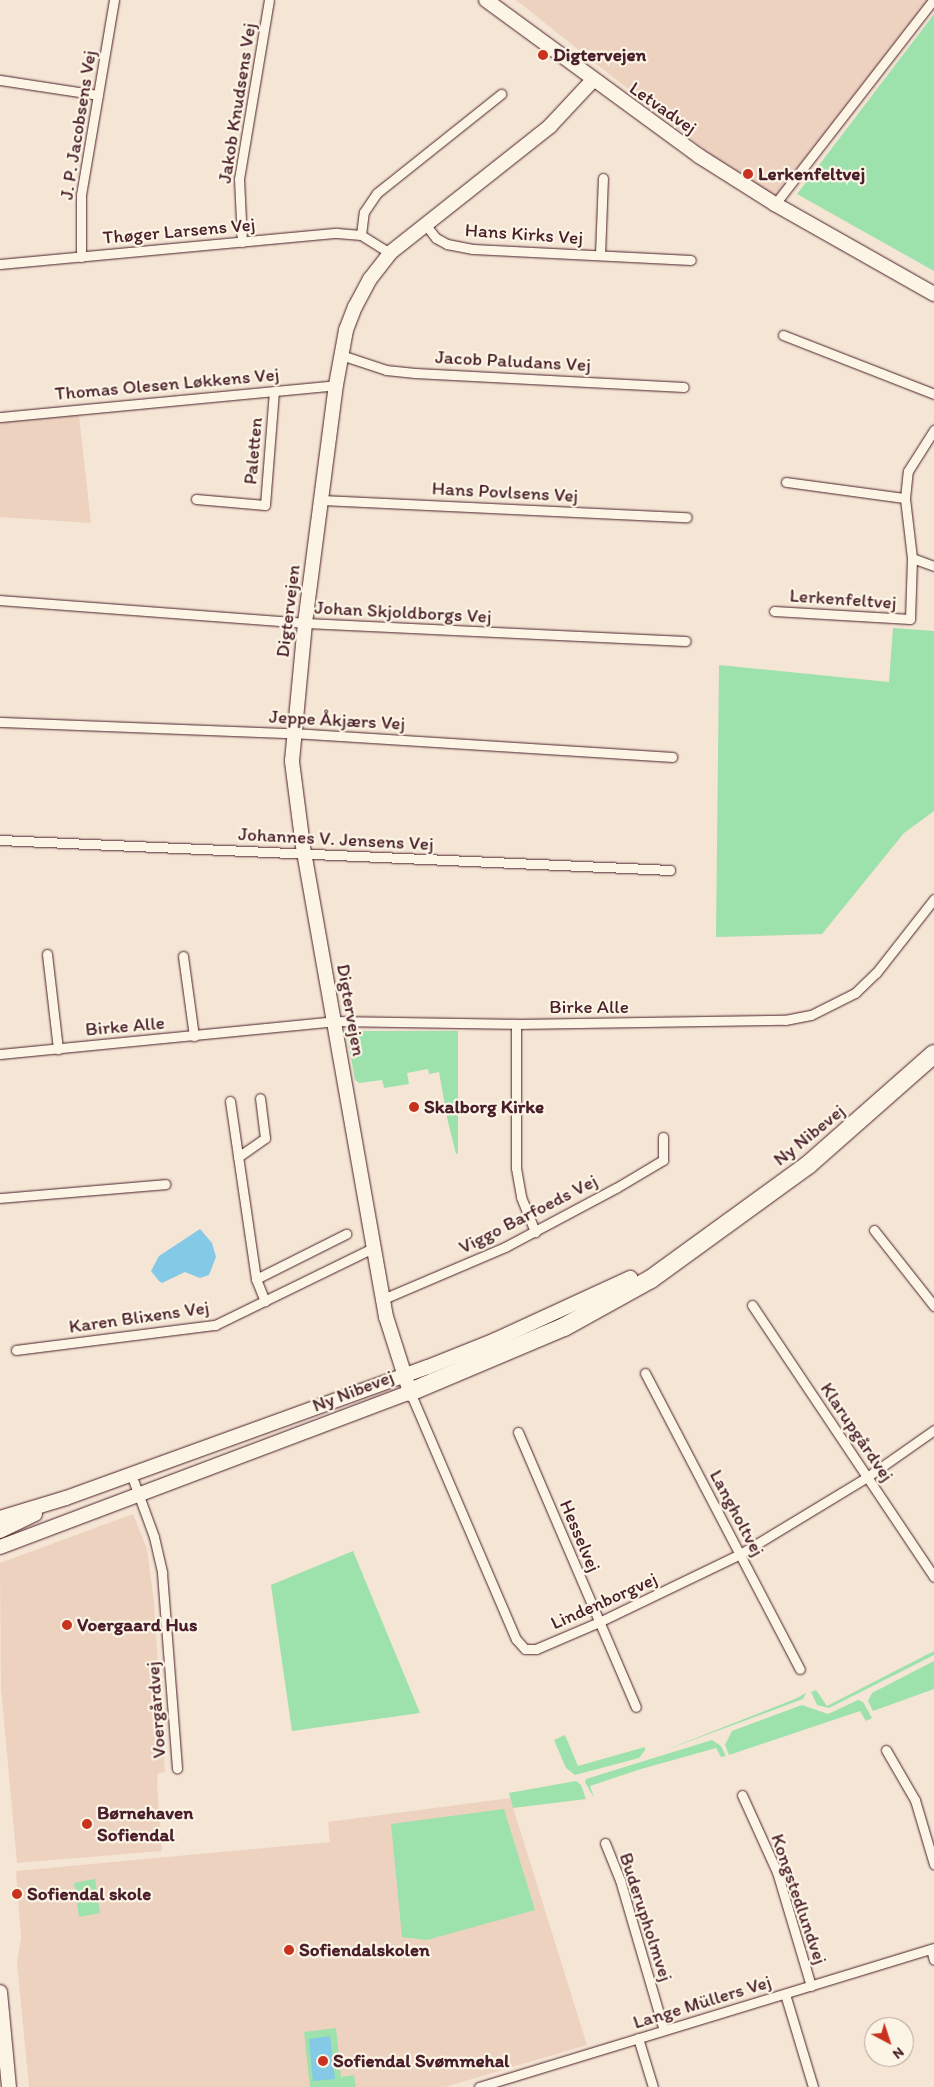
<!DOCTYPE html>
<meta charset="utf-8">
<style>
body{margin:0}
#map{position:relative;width:934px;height:2087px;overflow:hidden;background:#f5e5d4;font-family:Itim,sans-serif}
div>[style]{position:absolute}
.built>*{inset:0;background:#edd2c0}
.green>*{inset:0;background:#9de1ad}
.water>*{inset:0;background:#84c9e5}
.roads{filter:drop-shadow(0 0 1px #4a1f2b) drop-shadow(0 0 1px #4a1f2b)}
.street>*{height:9px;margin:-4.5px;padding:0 4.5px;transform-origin:4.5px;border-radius:4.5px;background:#fcf5e5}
.secondary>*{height:14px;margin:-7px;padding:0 7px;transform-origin:7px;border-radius:7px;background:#fcf5e5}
.highway>*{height:18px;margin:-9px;padding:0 9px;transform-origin:9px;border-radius:9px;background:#fcf5e5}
.dots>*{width:14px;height:14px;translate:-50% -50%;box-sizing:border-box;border:2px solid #fcf5e5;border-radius:50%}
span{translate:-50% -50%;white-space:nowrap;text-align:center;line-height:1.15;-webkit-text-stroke:4.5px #fcf5e5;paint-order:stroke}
.poi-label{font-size:19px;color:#4a1f2b;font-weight:700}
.left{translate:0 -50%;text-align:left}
.street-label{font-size:19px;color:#4a1f2b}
.north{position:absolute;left:864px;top:2017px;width:50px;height:50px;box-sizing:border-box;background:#fcf5e5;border:1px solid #b59f9b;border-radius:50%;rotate:140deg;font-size:14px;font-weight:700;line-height:20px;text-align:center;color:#4a1f2b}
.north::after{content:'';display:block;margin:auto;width:18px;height:22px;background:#c8321e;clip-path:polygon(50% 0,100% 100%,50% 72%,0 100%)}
</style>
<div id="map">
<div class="built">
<i style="clip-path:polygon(516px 0,928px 0,774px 205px)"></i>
<i style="clip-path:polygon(78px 407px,91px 523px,0 517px,0 413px)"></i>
<i style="clip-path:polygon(133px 1514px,147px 1549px,154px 1602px,165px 1772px,158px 1773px,157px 1787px,162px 1851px,17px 1863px,1px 1688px,0 1563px)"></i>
<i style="clip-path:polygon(510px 1798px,587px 2045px,445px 2087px,29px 2087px,17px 1963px,21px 1938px,16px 1871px,330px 1842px,328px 1822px)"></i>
</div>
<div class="green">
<i style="clip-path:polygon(934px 14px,934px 271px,797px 194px)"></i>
<i style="clip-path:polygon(893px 628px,934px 631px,934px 811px,904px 833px,822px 934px,716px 937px,719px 665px,889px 682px)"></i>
<i style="clip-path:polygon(351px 1031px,458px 1031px,458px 1153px,456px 1154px,448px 1122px,439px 1072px,429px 1074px,428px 1069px,407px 1073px,409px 1084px,384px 1088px,382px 1080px,359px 1083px,355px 1080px,347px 1035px)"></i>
<i style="clip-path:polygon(353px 1551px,420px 1713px,292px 1731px,271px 1585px)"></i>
<i style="clip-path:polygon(934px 1651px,934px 1655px,829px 1708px,817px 1705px,811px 1692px,816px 1690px,827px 1706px)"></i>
<i style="clip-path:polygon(934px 1661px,934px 1689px,873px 1711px,868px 1701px,872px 1693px)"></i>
<i style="clip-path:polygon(806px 1693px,803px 1699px,663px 1751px,795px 1699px)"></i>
<i style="clip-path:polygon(858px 1700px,863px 1702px,872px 1718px,866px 1721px,860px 1711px,729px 1755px,725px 1745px,732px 1731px,802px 1705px,828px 1714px)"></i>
<i style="clip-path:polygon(565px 1735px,578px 1766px,645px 1747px,645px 1750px,639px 1758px,575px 1775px,566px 1768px,554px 1740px)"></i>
<i style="clip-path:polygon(712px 1740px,721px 1746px,726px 1756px,721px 1757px,716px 1748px,641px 1769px,590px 1786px,594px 1798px,585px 1782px,586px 1779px)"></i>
<i style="clip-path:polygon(576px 1781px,581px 1785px,586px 1799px,513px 1808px,509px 1793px)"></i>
<i style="clip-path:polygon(504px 1809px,535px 1910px,427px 1940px,402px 1937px,391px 1824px)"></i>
<i style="clip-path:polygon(95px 1879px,100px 1913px,79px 1917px,74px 1883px)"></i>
<i style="clip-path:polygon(336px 2028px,341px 2077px,354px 2075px,356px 2087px,310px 2087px,304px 2032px)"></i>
</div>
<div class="water">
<i style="clip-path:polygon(200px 1229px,212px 1243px,216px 1257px,209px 1275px,200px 1278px,185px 1272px,162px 1283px,159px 1281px,151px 1271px,159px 1256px)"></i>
<i style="clip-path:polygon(330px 2036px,335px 2079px,313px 2081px,309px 2039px)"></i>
</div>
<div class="roads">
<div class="street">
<i style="left:0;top:80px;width:99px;rotate:8.7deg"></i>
<i style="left:775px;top:204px;width:258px;rotate:-52.2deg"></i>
<i style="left:425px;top:224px;width:18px;rotate:52deg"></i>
<i style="left:436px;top:238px;width:13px;rotate:29deg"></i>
<i style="left:447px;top:244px;width:26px;rotate:11deg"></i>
<i style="left:473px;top:249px;width:218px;rotate:2.9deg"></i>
<i style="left:361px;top:235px;width:23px;rotate:-83deg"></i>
<i style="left:364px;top:212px;width:23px;rotate:-56deg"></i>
<i style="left:377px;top:193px;width:159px;rotate:-38.6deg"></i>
<i style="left:242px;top:242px;width:63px;rotate:-92.7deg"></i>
<i style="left:239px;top:179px;width:181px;rotate:-80.5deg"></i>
<i style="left:600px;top:255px;width:77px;rotate:-87.8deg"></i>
<i style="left:81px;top:257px;width:62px;rotate:-90deg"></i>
<i style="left:81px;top:195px;width:198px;rotate:-80.4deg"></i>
<i style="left:0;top:264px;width:338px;rotate:-5.3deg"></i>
<i style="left:337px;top:233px;width:24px;rotate:5deg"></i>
<i style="left:361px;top:235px;width:34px;rotate:32deg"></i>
<i style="left:783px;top:335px;width:162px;rotate:21.3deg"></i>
<i style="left:341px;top:355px;width:47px;rotate:18.4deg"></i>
<i style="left:386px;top:370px;width:29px;rotate:6deg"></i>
<i style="left:415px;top:373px;width:269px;rotate:3deg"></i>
<i style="left:0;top:417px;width:338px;rotate:-5.4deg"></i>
<i style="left:786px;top:482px;width:120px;rotate:7.7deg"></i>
<i style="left:196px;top:499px;width:69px;rotate:5deg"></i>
<i style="left:265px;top:505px;width:114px;rotate:-85.5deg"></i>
<i style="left:321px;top:500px;width:366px;rotate:2.7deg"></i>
<i style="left:912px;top:558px;width:23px;rotate:20deg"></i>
<i style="left:0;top:600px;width:306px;rotate:4.3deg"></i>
<i style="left:305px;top:623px;width:381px;rotate:2.7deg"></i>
<i style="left:774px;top:611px;width:136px;rotate:3.4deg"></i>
<i style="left:910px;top:619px;width:61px;rotate:-88.1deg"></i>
<i style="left:912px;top:558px;width:60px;rotate:-96.7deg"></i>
<i style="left:905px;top:498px;width:27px;rotate:-84deg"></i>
<i style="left:908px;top:471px;width:49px;rotate:-57.6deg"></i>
<i style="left:0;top:722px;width:293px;rotate:2.2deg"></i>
<i style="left:293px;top:733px;width:380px;rotate:3.6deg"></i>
<i style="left:0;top:840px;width:671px;rotate:2.56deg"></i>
<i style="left:47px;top:954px;width:96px;rotate:83.4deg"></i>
<i style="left:183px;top:956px;width:81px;rotate:82.2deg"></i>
<i style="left:516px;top:1024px;width:144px;rotate:90deg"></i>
<i style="left:516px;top:1168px;width:29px;rotate:80deg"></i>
<i style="left:521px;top:1197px;width:38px;rotate:68deg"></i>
<i style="left:0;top:1054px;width:336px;rotate:-5.6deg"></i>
<i style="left:334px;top:1021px;width:182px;rotate:0.9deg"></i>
<i style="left:516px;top:1024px;width:269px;rotate:-0.9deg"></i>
<i style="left:785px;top:1020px;width:26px;rotate:-11deg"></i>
<i style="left:811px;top:1015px;width:49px;rotate:-26.6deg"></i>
<i style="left:855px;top:993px;width:29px;rotate:-44deg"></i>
<i style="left:876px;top:973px;width:94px;rotate:-51.9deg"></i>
<i style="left:230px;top:1101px;width:180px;rotate:81.7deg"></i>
<i style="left:256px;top:1279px;width:24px;rotate:68deg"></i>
<i style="left:238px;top:1157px;width:33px;rotate:-35deg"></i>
<i style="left:265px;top:1138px;width:40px;rotate:-97.1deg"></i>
<i style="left:0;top:1198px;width:166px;rotate:-4.8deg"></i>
<i style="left:874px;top:1230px;width:97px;rotate:51.7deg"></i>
<i style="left:256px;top:1279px;width:101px;rotate:-26.6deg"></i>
<i style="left:383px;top:1299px;width:133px;rotate:-23.1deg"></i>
<i style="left:505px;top:1247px;width:126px;rotate:-28deg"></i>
<i style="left:616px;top:1188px;width:55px;rotate:-30.8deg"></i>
<i style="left:663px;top:1160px;width:23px;rotate:-90deg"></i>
<i style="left:752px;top:1305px;width:327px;rotate:56.2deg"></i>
<i style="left:16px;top:1350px;width:201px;rotate:-7.2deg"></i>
<i style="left:215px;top:1325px;width:176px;rotate:-26deg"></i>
<i style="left:645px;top:1373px;width:334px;rotate:62.4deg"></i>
<i style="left:410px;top:1392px;width:269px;rotate:66.8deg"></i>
<i style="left:516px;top:1639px;width:13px;rotate:48deg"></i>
<i style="left:525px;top:1649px;width:11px"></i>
<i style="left:536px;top:1649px;width:69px;rotate:-23.2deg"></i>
<i style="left:599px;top:1622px;width:157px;rotate:-25.7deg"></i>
<i style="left:740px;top:1554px;width:149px;rotate:-31.2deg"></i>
<i style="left:867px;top:1477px;width:82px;rotate:-35deg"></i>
<i style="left:518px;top:1432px;width:299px;rotate:66.8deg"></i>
<i style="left:131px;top:1474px;width:67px;rotate:69.9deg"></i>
<i style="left:154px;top:1537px;width:37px;rotate:77deg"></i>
<i style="left:162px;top:1573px;width:196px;rotate:85.6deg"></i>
<i style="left:886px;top:1750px;width:58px;rotate:59.9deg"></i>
<i style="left:915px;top:1800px;width:67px;rotate:73.5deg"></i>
<i style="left:742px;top:1795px;width:85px;rotate:65.6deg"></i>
<i style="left:777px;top:1872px;width:119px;rotate:73.4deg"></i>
<i style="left:605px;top:1843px;width:40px;rotate:68deg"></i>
<i style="left:620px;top:1880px;width:156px;rotate:73.7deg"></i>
<i style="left:931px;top:1949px;width:11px;rotate:75deg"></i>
<i style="left:785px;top:1994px;width:97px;rotate:73.2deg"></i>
<i style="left:638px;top:2038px;width:51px;rotate:73deg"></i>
<i style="left:479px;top:2087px;width:476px;rotate:-17deg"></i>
</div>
<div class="secondary">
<i style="left:486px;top:0;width:264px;rotate:36.2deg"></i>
<i style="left:699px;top:156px;width:90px;rotate:32.3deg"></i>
<i style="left:775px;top:204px;width:183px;rotate:29.5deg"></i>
<i style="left:0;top:1518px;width:69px;rotate:-16.9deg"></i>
<i style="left:66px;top:1498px;width:385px;rotate:-19.9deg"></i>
<i style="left:428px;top:1367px;width:72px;rotate:-21.9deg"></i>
<i style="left:495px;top:1340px;width:149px;rotate:-24.7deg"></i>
<i style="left:0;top:1531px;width:39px;rotate:-26deg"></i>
<i style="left:0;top:1547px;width:438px;rotate:-20.7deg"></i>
<i style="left:410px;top:1392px;width:79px;rotate:-107.7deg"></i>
<i style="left:386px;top:1317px;width:470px;rotate:-100deg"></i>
<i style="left:304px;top:854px;width:94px;rotate:-97.4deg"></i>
<i style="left:292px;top:761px;width:139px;rotate:-84.6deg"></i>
<i style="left:305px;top:623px;width:240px;rotate:-82.6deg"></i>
<i style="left:336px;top:385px;width:56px;rotate:-79.7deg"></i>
<i style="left:346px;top:330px;width:25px;rotate:-69deg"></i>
<i style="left:355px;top:307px;width:32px;rotate:-62deg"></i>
<i style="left:370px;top:279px;width:33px;rotate:-52deg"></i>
<i style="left:390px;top:253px;width:204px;rotate:-38.4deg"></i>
<i style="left:550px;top:126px;width:63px;rotate:-46.9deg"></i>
<i style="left:0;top:1992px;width:95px;rotate:84.6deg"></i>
</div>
<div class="highway">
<i style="left:410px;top:1392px;width:167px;rotate:-22.9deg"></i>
<i style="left:564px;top:1327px;width:99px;rotate:-28.9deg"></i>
<i style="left:651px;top:1279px;width:194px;rotate:-36deg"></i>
<i style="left:808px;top:1165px;width:168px;rotate:-41.4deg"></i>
</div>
</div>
<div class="dots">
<i style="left:543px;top:55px;background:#c8321e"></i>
<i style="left:748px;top:174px;background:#c8321e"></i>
<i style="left:414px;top:1107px;background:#c8321e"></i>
<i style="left:67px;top:1625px;background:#c8321e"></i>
<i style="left:87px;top:1824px;background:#c8321e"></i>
<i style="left:17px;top:1894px;background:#c8321e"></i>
<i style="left:289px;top:1950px;background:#c8321e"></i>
<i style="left:323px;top:2061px;background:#c8321e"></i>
</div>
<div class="poi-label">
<span class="left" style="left:553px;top:55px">Digtervejen</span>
<span class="left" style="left:758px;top:174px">Lerkenfeltvej</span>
<span class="left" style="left:424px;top:1107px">Skalborg Kirke</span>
<span class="left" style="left:77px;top:1625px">Voergaard Hus</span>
<span class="left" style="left:97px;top:1824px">Børnehaven<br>Sofiendal</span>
<span class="left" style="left:27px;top:1894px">Sofiendal skole</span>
<span class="left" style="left:299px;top:1950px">Sofiendalskolen</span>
<span class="left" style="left:333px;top:2061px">Sofiendal Svømmehal</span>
</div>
<div class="street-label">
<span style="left:237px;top:103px;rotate:-81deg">Jakob Knudsens Vej</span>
<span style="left:663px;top:108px;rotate:35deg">Letvadvej</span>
<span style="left:78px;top:125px;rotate:-81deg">J. P. Jacobsens Vej</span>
<span style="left:179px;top:231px;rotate:-5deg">Thøger Larsens Vej</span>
<span style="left:524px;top:234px;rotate:4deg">Hans Kirks Vej</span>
<span style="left:513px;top:361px;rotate:3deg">Jacob Paludans Vej</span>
<span style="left:167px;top:384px;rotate:-5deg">Thomas Olesen Løkkens Vej</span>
<span style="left:253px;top:451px;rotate:-85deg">Paletten</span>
<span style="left:505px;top:492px;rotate:3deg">Hans Povlsens Vej</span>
<span style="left:843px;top:599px;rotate:4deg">Lerkenfeltvej</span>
<span style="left:288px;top:611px;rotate:-83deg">Digtervejen</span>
<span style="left:403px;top:612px;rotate:3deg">Johan Skjoldborgs Vej</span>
<span style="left:337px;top:720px;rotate:3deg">Jeppe Åkjærs Vej</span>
<span style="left:336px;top:839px;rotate:3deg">Johannes V. Jensens Vej</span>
<span style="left:589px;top:1007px">Birke Alle</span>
<span style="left:351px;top:1010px;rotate:80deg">Digtervejen</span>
<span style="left:125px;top:1026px;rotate:-5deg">Birke Alle</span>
<span style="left:809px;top:1135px;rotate:-39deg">Ny Nibevej</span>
<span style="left:528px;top:1214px;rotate:-27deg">Viggo Barfoeds Vej</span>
<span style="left:139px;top:1317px;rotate:-8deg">Karen Blixens Vej</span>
<span style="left:353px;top:1391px;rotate:-21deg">Ny Nibevej</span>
<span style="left:857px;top:1432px;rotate:56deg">Klarupgårdvej</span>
<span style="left:737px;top:1513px;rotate:62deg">Langholtvej</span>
<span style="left:580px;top:1536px;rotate:67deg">Hesselvej</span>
<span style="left:604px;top:1601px;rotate:-24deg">Lindenborgvej</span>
<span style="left:156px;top:1710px;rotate:-94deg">Voergårdvej</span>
<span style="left:799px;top:1899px;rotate:71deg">Kongstedlundvej</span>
<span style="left:646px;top:1917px;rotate:72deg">Buderupholmvej</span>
<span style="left:702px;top:2002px;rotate:-17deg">Lange Müllers Vej</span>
</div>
<div class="north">N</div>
</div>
